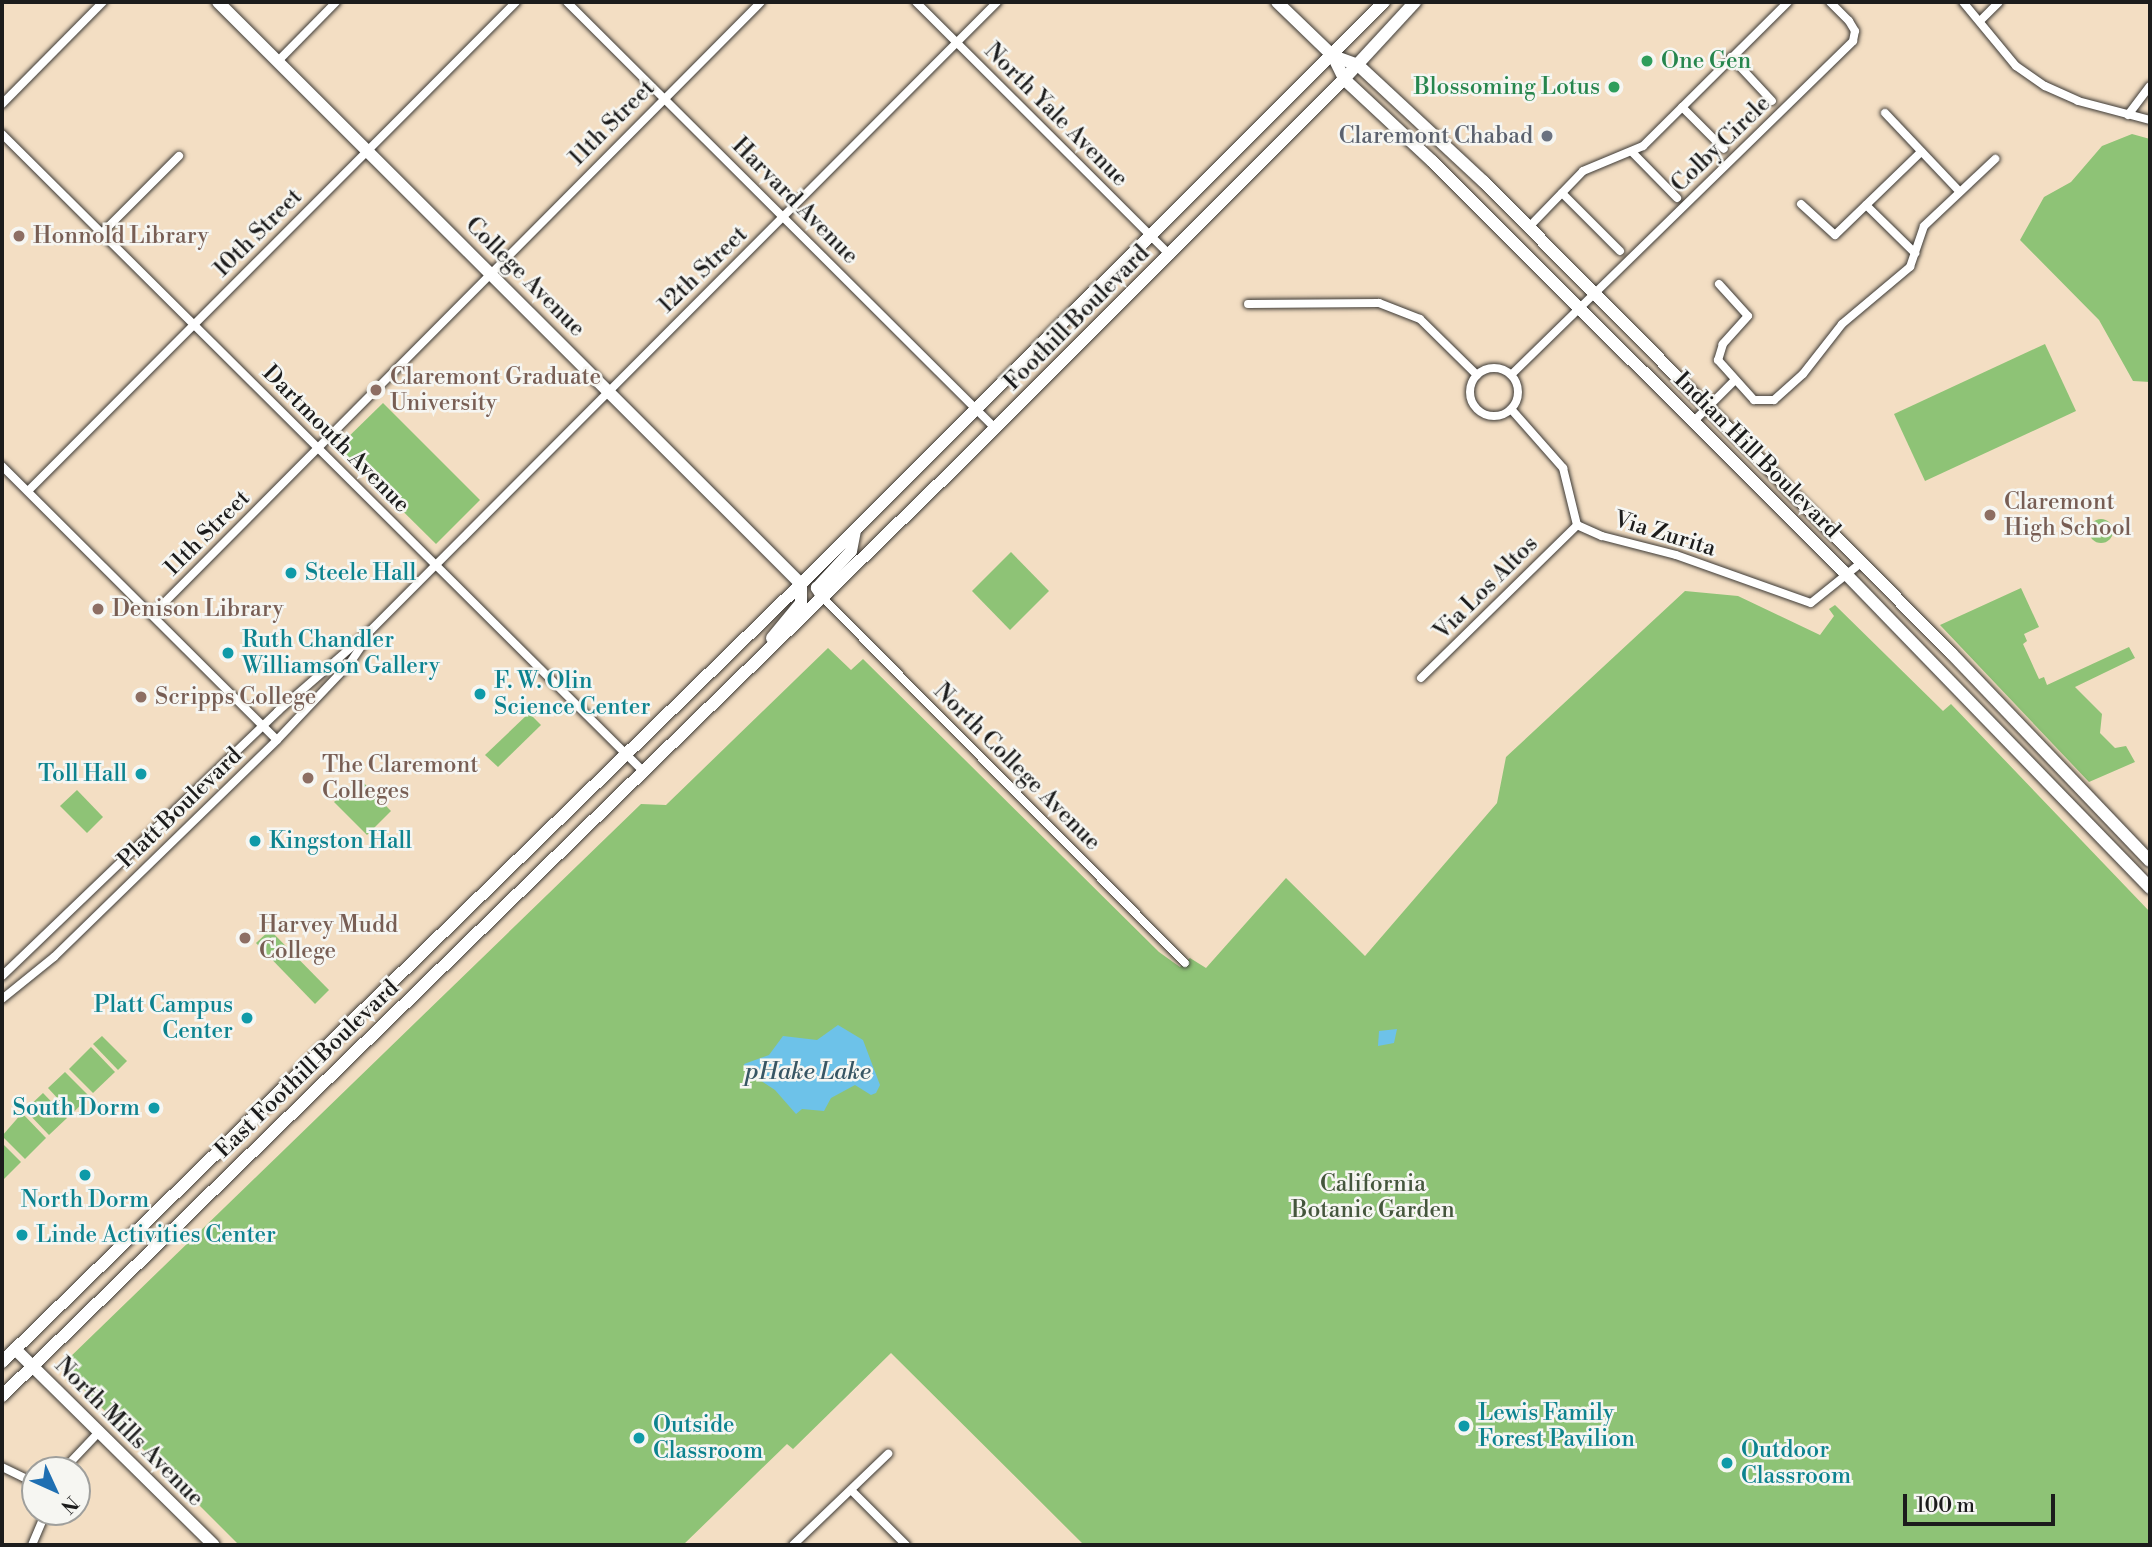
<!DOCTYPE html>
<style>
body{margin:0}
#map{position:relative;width:2152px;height:1547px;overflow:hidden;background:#f3dec3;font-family:"Libre Bodoni",serif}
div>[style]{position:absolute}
.green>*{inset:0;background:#8ec376}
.round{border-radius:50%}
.water>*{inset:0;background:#6dc2e9}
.roads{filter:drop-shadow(0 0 2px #3c3935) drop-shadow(0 0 2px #3c3935)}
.street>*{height:8px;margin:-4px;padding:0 4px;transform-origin:4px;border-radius:4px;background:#fff}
.street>.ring{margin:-4px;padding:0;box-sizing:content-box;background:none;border:8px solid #fff;border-radius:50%}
.secondary>*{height:12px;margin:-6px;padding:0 6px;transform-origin:6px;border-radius:6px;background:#fff}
.primary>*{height:12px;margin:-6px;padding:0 6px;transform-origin:6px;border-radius:6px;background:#fff}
.dots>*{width:19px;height:19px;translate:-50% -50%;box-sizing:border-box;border:4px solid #f6f6f2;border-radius:50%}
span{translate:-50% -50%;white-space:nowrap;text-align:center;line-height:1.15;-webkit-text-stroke:5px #f6f6f2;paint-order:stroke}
.leisure-label{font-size:23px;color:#27864d}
.left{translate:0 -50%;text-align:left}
.right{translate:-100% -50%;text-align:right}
.street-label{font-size:23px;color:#1c1c1c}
.worship-label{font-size:23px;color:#5b616d}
.education-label{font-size:23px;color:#785e54}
.culture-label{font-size:23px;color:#0d838f}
.park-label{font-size:23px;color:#44563c}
.water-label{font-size:24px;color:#385664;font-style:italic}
.frame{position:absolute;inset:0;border:4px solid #1c1c1c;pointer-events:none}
.north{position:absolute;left:21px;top:1456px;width:70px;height:70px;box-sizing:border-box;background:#f6f6f2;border:2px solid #9f9f9c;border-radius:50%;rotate:135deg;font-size:19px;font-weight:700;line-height:28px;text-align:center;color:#1c1c1c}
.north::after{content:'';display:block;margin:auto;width:24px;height:32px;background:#1f6fb2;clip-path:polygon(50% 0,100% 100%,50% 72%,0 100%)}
.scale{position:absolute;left:1903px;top:1494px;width:152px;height:32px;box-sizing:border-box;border:4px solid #1c1c1c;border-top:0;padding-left:9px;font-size:21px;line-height:24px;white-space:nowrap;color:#1c1c1c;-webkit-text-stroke:5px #f6f6f2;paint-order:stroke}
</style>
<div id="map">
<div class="green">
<i style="clip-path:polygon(2132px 134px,2150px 139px,2150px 382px,2133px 381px,2099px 320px,2020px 240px,2044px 197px,2071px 182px,2102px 146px)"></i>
<i style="clip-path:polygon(2045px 344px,2076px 411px,1925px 481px,1894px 414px)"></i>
<i style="clip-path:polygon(383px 403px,480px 500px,436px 544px,338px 447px)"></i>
<i class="round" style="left:2089px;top:519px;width:24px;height:24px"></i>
<i style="clip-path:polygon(1011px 552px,1049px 591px,1010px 630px,972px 591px)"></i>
<i style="clip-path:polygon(2021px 588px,2039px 627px,2024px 634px,2027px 641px,2023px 644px,2039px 679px,2044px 677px,2047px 685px,2129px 647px,2135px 658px,2075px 687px,2102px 714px,2100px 733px,2115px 748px,2126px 746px,2135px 762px,2089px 782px,1940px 625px)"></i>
<i style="clip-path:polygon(1685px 591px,1738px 596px,1820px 635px,1834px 616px,1829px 609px,1835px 605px,1943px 711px,1951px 704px,2150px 912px,2150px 1545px,1084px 1545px,891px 1353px,793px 1449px,787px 1444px,683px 1545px,239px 1545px,64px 1370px,66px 1361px,641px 804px,666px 805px,828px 648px,851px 670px,863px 659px,1159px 952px,1180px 967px,1190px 958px,1206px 968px,1286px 878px,1365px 956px,1497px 803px,1506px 757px)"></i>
<i style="clip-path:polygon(529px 713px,541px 725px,498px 767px,485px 755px)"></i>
<i style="clip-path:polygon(359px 778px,391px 811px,367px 835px,334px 802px)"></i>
<i style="clip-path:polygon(77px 790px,103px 817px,87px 833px,60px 806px)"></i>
<i style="clip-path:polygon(270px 930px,329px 990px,315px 1004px,256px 943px)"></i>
<i style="clip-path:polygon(102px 1036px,127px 1061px,118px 1070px,93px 1044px)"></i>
<i style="clip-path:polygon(91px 1047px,115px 1072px,93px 1093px,69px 1069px)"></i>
<i style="clip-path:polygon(65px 1072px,89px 1096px,72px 1114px,48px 1088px)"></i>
<i style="clip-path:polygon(43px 1093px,67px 1118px,49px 1135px,25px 1110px)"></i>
<i style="clip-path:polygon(22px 1113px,46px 1138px,25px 1159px,2px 1136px)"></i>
<i style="clip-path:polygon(2px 1143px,21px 1162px,2px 1181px)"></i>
</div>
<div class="water">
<i style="clip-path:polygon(838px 1025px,863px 1040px,880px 1085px,876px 1093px,871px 1095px,855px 1085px,831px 1098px,824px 1111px,802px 1109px,796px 1114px,775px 1090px,746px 1071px,744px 1064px,769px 1055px,783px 1036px,817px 1040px)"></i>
<i style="clip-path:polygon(1397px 1029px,1394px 1043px,1378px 1046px,1379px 1031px)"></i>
</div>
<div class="roads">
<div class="street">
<i style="left:567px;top:2px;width:604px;rotate:44.87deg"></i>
<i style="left:916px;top:2px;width:359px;rotate:44.9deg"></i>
<i style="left:1963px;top:2px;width:83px;rotate:50.4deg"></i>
<i style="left:2016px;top:66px;width:35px;rotate:35deg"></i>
<i style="left:2045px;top:86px;width:36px;rotate:24deg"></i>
<i style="left:2078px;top:101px;width:74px;rotate:14.8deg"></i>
<i style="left:1981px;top:20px;width:25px;rotate:-45deg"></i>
<i style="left:1731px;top:57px;width:60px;rotate:47deg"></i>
<i style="left:278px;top:61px;width:83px;rotate:-45.5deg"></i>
<i style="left:2px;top:104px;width:144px;rotate:-45.3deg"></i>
<i style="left:1682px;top:107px;width:59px;rotate:45deg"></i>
<i style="left:1885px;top:113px;width:108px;rotate:46.5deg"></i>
<i style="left:2128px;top:115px;width:36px;rotate:-53deg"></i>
<i style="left:2px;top:134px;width:904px;rotate:44.82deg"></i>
<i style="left:1633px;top:153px;width:63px;rotate:45.6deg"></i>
<i style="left:1562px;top:193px;width:82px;rotate:45deg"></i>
<i style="left:1801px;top:204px;width:46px;rotate:42.4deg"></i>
<i style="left:1835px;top:235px;width:120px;rotate:-44deg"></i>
<i style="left:1866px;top:205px;width:69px;rotate:44.4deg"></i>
<i style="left:1528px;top:228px;width:79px;rotate:-46deg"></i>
<i style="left:1583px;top:171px;width:65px;rotate:-22.6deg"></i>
<i style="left:1643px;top:146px;width:204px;rotate:-44.8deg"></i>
<i style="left:102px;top:233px;width:109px;rotate:-45deg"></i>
<i style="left:1719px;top:284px;width:43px;rotate:47.8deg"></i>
<i style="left:1748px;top:316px;width:38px;rotate:132deg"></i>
<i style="left:1723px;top:344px;width:17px;rotate:107deg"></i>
<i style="left:1718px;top:360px;width:54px;rotate:48deg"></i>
<i style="left:1754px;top:400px;width:20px"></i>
<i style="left:1774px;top:400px;width:39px;rotate:-42deg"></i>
<i style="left:1803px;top:374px;width:63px;rotate:-52deg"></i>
<i style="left:1842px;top:324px;width:89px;rotate:-40deg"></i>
<i style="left:1910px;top:267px;width:43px;rotate:-71.1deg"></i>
<i style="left:1924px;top:226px;width:98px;rotate:-43.3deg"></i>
<i style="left:1248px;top:304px;width:131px;rotate:-0.4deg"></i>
<i style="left:1379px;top:303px;width:44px;rotate:21.3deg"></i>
<i style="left:1420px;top:319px;width:80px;rotate:44.5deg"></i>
<i class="ring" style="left:1470px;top:368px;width:40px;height:40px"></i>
<i style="left:1511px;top:375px;width:478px;rotate:-44.3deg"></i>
<i style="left:1853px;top:41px;width:10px;rotate:-79deg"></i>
<i style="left:1855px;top:31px;width:12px;rotate:-121deg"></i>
<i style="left:1849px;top:21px;width:27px;rotate:-135deg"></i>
<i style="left:1511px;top:409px;width:79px;rotate:48.6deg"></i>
<i style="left:1563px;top:468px;width:59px;rotate:76.2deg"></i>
<i style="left:1577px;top:525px;width:27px;rotate:24deg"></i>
<i style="left:1602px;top:536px;width:76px;rotate:14.4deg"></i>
<i style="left:1676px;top:555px;width:143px;rotate:19.6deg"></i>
<i style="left:1811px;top:603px;width:64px;rotate:-38.7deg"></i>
<i style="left:1693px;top:422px;width:58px;rotate:-45deg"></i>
<i style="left:2px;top:466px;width:388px;rotate:44.9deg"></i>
<i style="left:28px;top:491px;width:691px;rotate:-45.06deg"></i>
<i style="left:823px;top:598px;width:514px;rotate:45.24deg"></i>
<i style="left:152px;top:615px;width:864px;rotate:-45.19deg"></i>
<i style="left:1421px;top:678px;width:219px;rotate:-44.4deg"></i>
<i style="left:2px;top:976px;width:383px;rotate:-43.8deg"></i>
<i style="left:278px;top:711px;width:123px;rotate:-41.1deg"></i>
<i style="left:371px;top:630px;width:887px;rotate:-45.09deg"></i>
<i style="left:2px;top:999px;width:67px;rotate:-38.9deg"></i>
<i style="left:54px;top:957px;width:311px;rotate:-44.2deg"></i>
<i style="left:277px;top:740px;width:106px;rotate:-46.5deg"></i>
<i style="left:350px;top:663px;width:32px;rotate:-56deg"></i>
<i style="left:2px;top:1467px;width:37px;rotate:26deg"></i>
<i style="left:63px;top:1470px;width:54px;rotate:-46.5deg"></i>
<i style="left:851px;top:1490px;width:78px;rotate:45deg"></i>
<i style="left:32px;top:1545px;width:36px;rotate:-67deg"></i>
<i style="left:793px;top:1545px;width:132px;rotate:-43.8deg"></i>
</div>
<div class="secondary">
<i style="left:218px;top:2px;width:824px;rotate:44.95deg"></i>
<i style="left:15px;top:1349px;width:279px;rotate:44.6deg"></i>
</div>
<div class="primary">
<i style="left:1277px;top:2px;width:78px;rotate:44deg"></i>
<i style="left:1333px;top:56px;width:25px;rotate:64deg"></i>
<i style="left:1344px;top:79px;width:120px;rotate:43deg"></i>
<i style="left:1432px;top:161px;width:582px;rotate:44.93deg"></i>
<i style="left:1844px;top:572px;width:440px;rotate:45.9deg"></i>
<i style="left:1333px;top:56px;width:27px;rotate:20deg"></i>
<i style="left:1358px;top:65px;width:171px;rotate:42.9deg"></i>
<i style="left:1483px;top:181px;width:666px;rotate:45.24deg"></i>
<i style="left:1952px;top:654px;width:286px;rotate:46.3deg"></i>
<i style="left:823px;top:598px;width:12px;rotate:-121deg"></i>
<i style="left:817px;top:588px;width:50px;rotate:-47.4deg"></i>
<i style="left:851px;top:551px;width:21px;rotate:-79deg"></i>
<i style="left:772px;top:638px;width:45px;rotate:-50.4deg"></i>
<i style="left:801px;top:603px;width:19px;rotate:-90deg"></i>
<i style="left:2px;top:1362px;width:1115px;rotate:-44.24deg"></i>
<i style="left:801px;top:584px;width:824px;rotate:-44.95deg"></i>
<i style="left:2px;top:1396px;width:1330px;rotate:-44.24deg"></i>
<i style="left:955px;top:468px;width:550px;rotate:-45deg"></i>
<i style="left:1344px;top:79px;width:105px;rotate:-47.3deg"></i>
</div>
</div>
<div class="dots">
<i style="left:1647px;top:61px;background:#2e9e5b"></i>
<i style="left:1614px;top:87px;background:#2e9e5b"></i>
<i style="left:1547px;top:136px;background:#6b7280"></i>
<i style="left:19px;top:236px;background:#8d6e63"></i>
<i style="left:376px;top:390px;background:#8d6e63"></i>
<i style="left:1990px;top:515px;background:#8d6e63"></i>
<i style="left:291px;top:573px;background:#0f9aa8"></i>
<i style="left:98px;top:609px;background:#8d6e63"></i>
<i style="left:228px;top:653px;background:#0f9aa8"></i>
<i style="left:480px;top:694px;background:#0f9aa8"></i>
<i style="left:141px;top:697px;background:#8d6e63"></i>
<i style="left:141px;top:774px;background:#0f9aa8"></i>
<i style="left:308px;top:778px;background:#8d6e63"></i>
<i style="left:255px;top:841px;background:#0f9aa8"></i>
<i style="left:245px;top:938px;background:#8d6e63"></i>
<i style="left:247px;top:1018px;background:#0f9aa8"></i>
<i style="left:154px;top:1108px;background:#0f9aa8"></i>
<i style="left:85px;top:1175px;background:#0f9aa8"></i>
<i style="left:22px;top:1235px;background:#0f9aa8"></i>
<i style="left:1464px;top:1426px;background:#0f9aa8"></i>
<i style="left:639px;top:1438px;background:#0f9aa8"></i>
<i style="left:1727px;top:1463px;background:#0f9aa8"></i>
</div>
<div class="leisure-label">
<span class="left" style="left:1661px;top:61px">One Gen</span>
<span class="right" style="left:1600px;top:87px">Blossoming Lotus</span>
</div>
<div class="street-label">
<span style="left:1056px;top:115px;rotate:45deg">North Yale Avenue</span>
<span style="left:612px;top:123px;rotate:-45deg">11th Street</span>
<span style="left:1721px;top:144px;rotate:-44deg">Colby Circle</span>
<span style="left:795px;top:201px;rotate:45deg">Harvard Avenue</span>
<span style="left:258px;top:233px;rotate:-45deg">10th Street</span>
<span style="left:703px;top:270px;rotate:-44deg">12th Street</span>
<span style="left:525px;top:277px;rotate:45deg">College Avenue</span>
<span style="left:1077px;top:318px;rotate:-45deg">Foothill Boulevard</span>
<span style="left:336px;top:439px;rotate:45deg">Dartmouth Avenue</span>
<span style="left:1757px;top:455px;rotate:45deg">Indian Hill Boulevard</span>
<span style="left:207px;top:533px;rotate:-45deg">11th Street</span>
<span style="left:1665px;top:534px;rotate:17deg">Via Zurita</span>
<span style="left:1486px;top:588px;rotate:-45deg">Via Los Altos</span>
<span style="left:1017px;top:767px;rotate:45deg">North College Avenue</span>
<span style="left:180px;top:808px;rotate:-44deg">Platt Boulevard</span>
<span style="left:307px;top:1069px;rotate:-44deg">East Foothill Boulevard</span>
<span style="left:129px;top:1432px;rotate:45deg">North Mills Avenue</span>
</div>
<div class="worship-label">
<span class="right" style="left:1533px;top:136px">Claremont Chabad</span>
</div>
<div class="education-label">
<span class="left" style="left:33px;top:236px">Honnold Library</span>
<span class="left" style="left:390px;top:390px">Claremont Graduate<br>University</span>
<span class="left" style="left:2004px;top:515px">Claremont<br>High School</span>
<span class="left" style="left:112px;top:609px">Denison Library</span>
<span class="left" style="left:155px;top:697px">Scripps College</span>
<span class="left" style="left:322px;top:778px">The Claremont<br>Colleges</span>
<span class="left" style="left:259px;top:938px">Harvey Mudd<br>College</span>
</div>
<div class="culture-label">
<span class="left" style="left:305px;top:573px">Steele Hall</span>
<span class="left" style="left:242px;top:653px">Ruth Chandler<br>Williamson Gallery</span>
<span class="left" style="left:494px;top:694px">F. W. Olin<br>Science Center</span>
<span class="right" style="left:127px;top:774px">Toll Hall</span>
<span class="left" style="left:269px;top:841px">Kingston Hall</span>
<span class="right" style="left:233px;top:1018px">Platt Campus<br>Center</span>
<span class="right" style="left:140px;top:1108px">South Dorm</span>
<span style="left:85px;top:1200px">North Dorm</span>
<span class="left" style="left:36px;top:1235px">Linde Activities Center</span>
<span class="left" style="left:1478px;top:1426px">Lewis Family<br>Forest Pavilion</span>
<span class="left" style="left:653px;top:1438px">Outside<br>Classroom</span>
<span class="left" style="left:1741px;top:1463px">Outdoor<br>Classroom</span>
</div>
<div class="park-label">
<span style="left:1373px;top:1197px">California<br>Botanic Garden</span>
</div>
<div class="water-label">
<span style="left:808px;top:1073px">pHake Lake</span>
</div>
<div class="frame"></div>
<div class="north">N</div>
<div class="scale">100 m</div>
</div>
